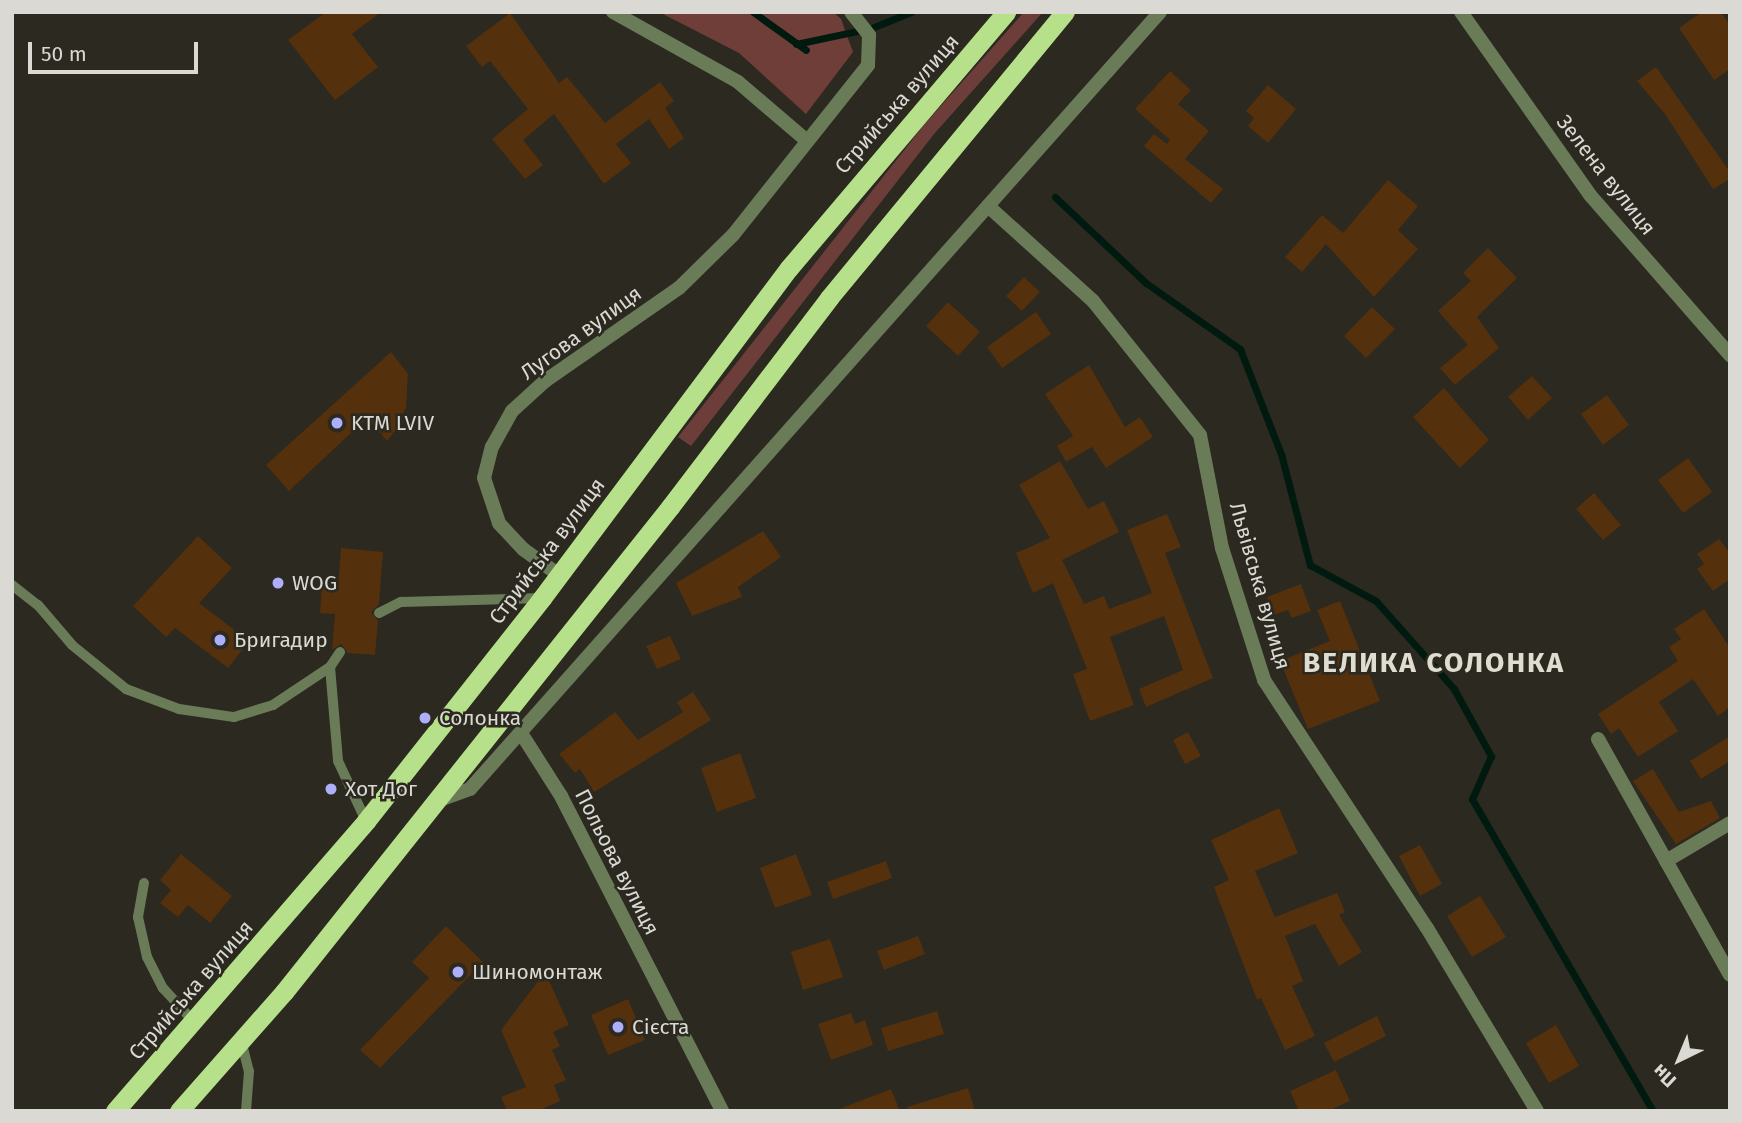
<!DOCTYPE html>
<meta charset="utf-8">
<style>
body{margin:0}
#map{position:relative;width:1742px;height:1123px;overflow:hidden;background:#2b2920;font-family:"Fira Sans",sans-serif}
div>[style]{position:absolute}
.green>*{inset:0;background:#6d3e39}
.forest>*{inset:0;background:#703e39}
.stream>*{height:7px;margin:-3.5px;padding:0 3.5px;transform-origin:3.5px;border-radius:3.5px;background:#001a0f}
.building>*{inset:0;background:#54300c}
.service>*{height:10px;margin:-5px;padding:0 5px;transform-origin:5px;border-radius:5px;background:#6a7c57}
.minor>*{height:14px;margin:-7px;padding:0 7px;transform-origin:7px;border-radius:7px;background:#6a7c57}
.trunk>*{height:19px;margin:-9.5px;padding:0 9.5px;transform-origin:9.5px;border-radius:9.5px;background:#b6e18a}
.dots>*{width:19px;height:19px;translate:-50% -50%;box-sizing:border-box;border:4px solid #2b2920;border-radius:50%}
span{translate:-50% -50%;white-space:nowrap;text-align:center;line-height:1.15;-webkit-text-stroke:5px #2b2920;paint-order:stroke}
.street-label{font-size:21px;color:#dad9d3}
.poi-label{font-size:21px;color:#dad9d3}
.left{translate:0 -50%;text-align:left}
.district-label{font-size:28px;color:#dfdcd0;font-weight:700;letter-spacing:2px}
.frame{position:absolute;inset:0;border:14px solid #dad9d3;pointer-events:none}
.north{position:absolute;left:1644px;top:1025px;width:70px;height:70px;-webkit-text-stroke:5px #2b2920;paint-order:stroke;rotate:223deg;font-size:19px;font-weight:700;line-height:28px;text-align:center;color:#dad9d3}
.north::after{content:'';display:block;margin:auto;width:24px;height:32px;background:#dad9d3;clip-path:polygon(50% 0,100% 100%,50% 72%,0 100%)}
.scale{position:absolute;left:28px;top:42px;width:170px;height:32px;box-sizing:border-box;border:4px solid #dad9d3;border-top:0;padding-left:9px;font-size:21px;line-height:24px;white-space:nowrap;color:#dad9d3;-webkit-text-stroke:5px #2b2920;paint-order:stroke}
</style>
<div id="map">
<div class="green">
<i style="clip-path:polygon(1024px 12px,1043px 12px,934px 134px,691px 446px,678px 437px,924px 125px)"></i>
</div>
<div class="forest">
<i style="clip-path:polygon(659px 12px,833px 12px,841px 19px,853px 52px,806px 114px,739px 53px)"></i>
</div>
<div class="stream">
<i style="left:753px;top:12px;width:65px;rotate:35.6deg"></i>
<i style="left:874px;top:27px;width:40px;rotate:-22deg"></i>
<i style="left:796px;top:44px;width:62px;rotate:-12deg"></i>
<i style="left:1055px;top:197px;width:125px;rotate:43.4deg"></i>
<i style="left:1146px;top:283px;width:115px;rotate:35.1deg"></i>
<i style="left:1240px;top:349px;width:113px;rotate:68.7deg"></i>
<i style="left:1281px;top:454px;width:115px;rotate:75.4deg"></i>
<i style="left:1310px;top:565px;width:75px;rotate:28.6deg"></i>
<i style="left:1376px;top:601px;width:118px;rotate:48.4deg"></i>
<i style="left:1454px;top:689px;width:77px;rotate:61.1deg"></i>
<i style="left:1491px;top:756px;width:47px;rotate:113.8deg"></i>
<i style="left:1472px;top:799px;width:361px;rotate:59.9deg"></i>
</div>
<div class="building">
<i style="clip-path:polygon(326px 12px,381px 12px,352px 34px,378px 67px,335px 100px,288px 40px)"></i>
<i style="clip-path:polygon(1702px 12px,1721px 12px,1730px 25px,1730px 69px,1714px 80px,1679px 28px)"></i>
<i style="clip-path:polygon(510px 13px,559px 83px,567px 77px,605px 123px,660px 82px,674px 101px,665px 108px,684px 138px,669px 149px,649px 119px,616px 144px,631px 163px,604px 184px,554px 114px,523px 140px,543px 165px,525px 179px,492px 139px,528px 109px,490px 61px,482px 67px,466px 46px)"></i>
<i style="clip-path:polygon(1656px 67px,1730px 172px,1730px 179px,1713px 189px,1665px 114px,1637px 81px)"></i>
<i style="clip-path:polygon(1170px 71px,1191px 90px,1178px 104px,1209px 131px,1185px 159px,1223px 189px,1211px 203px,1144px 146px,1154px 134px,1167px 144px,1170px 140px,1135px 109px)"></i>
<i style="clip-path:polygon(1268px 85px,1296px 109px,1268px 143px,1248px 126px,1254px 118px,1246px 111px)"></i>
<i style="clip-path:polygon(1388px 180px,1418px 206px,1398px 230px,1418px 249px,1374px 297px,1326px 244px,1302px 272px,1285px 257px,1322px 215px,1343px 233px)"></i>
<i style="clip-path:polygon(1488px 248px,1517px 278px,1477px 317px,1499px 348px,1455px 385px,1440px 368px,1468px 345px,1438px 311px,1471px 281px,1463px 273px)"></i>
<i style="clip-path:polygon(1024px 277px,1040px 292px,1022px 311px,1006px 296px)"></i>
<i style="clip-path:polygon(948px 302px,980px 332px,958px 356px,926px 326px)"></i>
<i style="clip-path:polygon(1372px 307px,1395px 329px,1366px 358px,1344px 336px)"></i>
<i style="clip-path:polygon(1036px 312px,1051px 334px,1002px 368px,987px 347px)"></i>
<i style="clip-path:polygon(391px 352px,408px 374px,406px 408px,397px 428px,387px 441px,367px 418px,289px 491px,266px 465px)"></i>
<i style="clip-path:polygon(1089px 365px,1125px 427px,1140px 417px,1153px 437px,1106px 468px,1092px 447px,1066px 462px,1057px 446px,1073px 436px,1045px 394px)"></i>
<i style="clip-path:polygon(1532px 376px,1552px 398px,1528px 420px,1508px 397px)"></i>
<i style="clip-path:polygon(1444px 388px,1489px 440px,1460px 468px,1413px 417px)"></i>
<i style="clip-path:polygon(1607px 395px,1629px 425px,1603px 445px,1581px 414px)"></i>
<i style="clip-path:polygon(1688px 458px,1712px 492px,1683px 513px,1658px 480px)"></i>
<i style="clip-path:polygon(1060px 461px,1088px 509px,1104px 501px,1119px 532px,1062px 560px,1084px 604px,1104px 596px,1109px 609px,1152px 593px,1127px 530px,1167px 514px,1181px 547px,1165px 553px,1213px 678px,1146px 707px,1139px 689px,1183px 670px,1164px 616px,1110px 637px,1134px 705px,1090px 721px,1073px 674px,1087px 669px,1053px 583px,1033px 593px,1016px 553px,1050px 538px,1019px 485px)"></i>
<i style="clip-path:polygon(1594px 493px,1621px 525px,1603px 540px,1576px 509px)"></i>
<i style="clip-path:polygon(763px 531px,781px 557px,738px 587px,742px 597px,692px 616px,676px 583px)"></i>
<i style="clip-path:polygon(198px 536px,232px 568px,199px 603px,249px 641px,228px 668px,175px 628px,166px 637px,133px 606px)"></i>
<i style="clip-path:polygon(1719px 539px,1730px 553px,1730px 579px,1713px 591px,1697px 569px,1704px 564px,1697px 554px)"></i>
<i style="clip-path:polygon(341px 548px,383px 552px,379px 604px,371px 612px,378px 621px,375px 655px,348px 653px,341px 644px,332px 650px,335px 614px,320px 613px,322px 584px,338px 585px)"></i>
<i style="clip-path:polygon(1301px 584px,1311px 611px,1292px 618px,1288px 610px,1273px 615px,1267px 597px)"></i>
<i style="clip-path:polygon(1340px 601px,1380px 701px,1308px 729px,1280px 661px,1330px 641px,1317px 610px)"></i>
<i style="clip-path:polygon(1704px 609px,1730px 648px,1730px 707px,1718px 716px,1693px 679px,1659px 702px,1678px 731px,1638px 757px,1619px 728px,1611px 734px,1598px 714px,1678px 661px,1669px 647px,1681px 639px,1674px 629px)"></i>
<i style="clip-path:polygon(670px 636px,681px 659px,657px 669px,646px 646px)"></i>
<i style="clip-path:polygon(693px 692px,711px 720px,594px 792px,580px 769px,575px 773px,559px 754px,615px 712px,638px 740px,683px 712px,677px 702px)"></i>
<i style="clip-path:polygon(1188px 732px,1201px 756px,1185px 764px,1173px 740px)"></i>
<i style="clip-path:polygon(1730px 736px,1730px 761px,1701px 779px,1690px 761px)"></i>
<i style="clip-path:polygon(740px 753px,756px 798px,717px 812px,701px 768px)"></i>
<i style="clip-path:polygon(1653px 769px,1679px 812px,1711px 801px,1720px 818px,1676px 844px,1633px 781px)"></i>
<i style="clip-path:polygon(1279px 808px,1298px 853px,1255px 871px,1275px 917px,1337px 893px,1345px 912px,1339px 915px,1362px 952px,1339px 966px,1315px 924px,1285px 936px,1303px 981px,1292px 986px,1315px 1036px,1285px 1050px,1261px 998px,1257px 1000px,1214px 887px,1229px 880px,1211px 840px)"></i>
<i style="clip-path:polygon(1420px 845px,1442px 884px,1420px 896px,1399px 856px)"></i>
<i style="clip-path:polygon(181px 854px,232px 896px,210px 923px,188px 905px,178px 917px,160px 903px,171px 890px,160px 880px)"></i>
<i style="clip-path:polygon(796px 854px,812px 895px,775px 908px,760px 868px)"></i>
<i style="clip-path:polygon(886px 861px,892px 878px,833px 899px,827px 882px)"></i>
<i style="clip-path:polygon(1480px 896px,1506px 937px,1472px 957px,1447px 916px)"></i>
<i style="clip-path:polygon(446px 926px,483px 962px,380px 1068px,360px 1050px,429px 978px,412px 962px)"></i>
<i style="clip-path:polygon(918px 936px,925px 954px,884px 970px,877px 951px)"></i>
<i style="clip-path:polygon(830px 939px,843px 977px,803px 990px,791px 952px)"></i>
<i style="clip-path:polygon(545px 972px,569px 1025px,553px 1032px,560px 1046px,552px 1050px,566px 1080px,554px 1085px,560px 1101px,538px 1111px,507px 1111px,501px 1097px,526px 1087px,501px 1030px)"></i>
<i style="clip-path:polygon(628px 999px,645px 1040px,608px 1055px,591px 1015px)"></i>
<i style="clip-path:polygon(937px 1011px,944px 1034px,888px 1051px,881px 1028px)"></i>
<i style="clip-path:polygon(851px 1013px,855px 1024px,865px 1020px,873px 1045px,831px 1060px,818px 1024px)"></i>
<i style="clip-path:polygon(1377px 1016px,1386px 1036px,1334px 1062px,1324px 1043px)"></i>
<i style="clip-path:polygon(1556px 1025px,1579px 1066px,1549px 1083px,1526px 1043px)"></i>
<i style="clip-path:polygon(1336px 1070px,1350px 1101px,1328px 1111px,1299px 1111px,1290px 1091px)"></i>
<i style="clip-path:polygon(968px 1088px,975px 1111px,908px 1111px,907px 1107px)"></i>
<i style="clip-path:polygon(891px 1089px,900px 1111px,839px 1111px,839px 1109px)"></i>
</div>
<div class="service">
<i style="left:12px;top:585px;width:33px;rotate:38deg"></i>
<i style="left:38px;top:605px;width:52px;rotate:49.6deg"></i>
<i style="left:72px;top:645px;width:70px;rotate:39.2deg"></i>
<i style="left:126px;top:689px;width:57px;rotate:20.7deg"></i>
<i style="left:179px;top:709px;width:56px;rotate:8.3deg"></i>
<i style="left:234px;top:717px;width:41px;rotate:-17.1deg"></i>
<i style="left:273px;top:705px;width:69px;rotate:-33.7deg"></i>
<i style="left:330px;top:667px;width:18px;rotate:-56deg"></i>
<i style="left:379px;top:613px;width:25px;rotate:-27deg"></i>
<i style="left:401px;top:602px;width:141px;rotate:-1.6deg"></i>
<i style="left:330px;top:667px;width:94px;rotate:85.1deg"></i>
<i style="left:338px;top:761px;width:66px;rotate:65deg"></i>
<i style="left:144px;top:883px;width:35px;rotate:100deg"></i>
<i style="left:138px;top:917px;width:41px;rotate:77.3deg"></i>
<i style="left:147px;top:957px;width:35px;rotate:63deg"></i>
<i style="left:163px;top:988px;width:46px;rotate:47.6deg"></i>
<i style="left:241px;top:1040px;width:32px;rotate:76deg"></i>
<i style="left:249px;top:1071px;width:40px;rotate:94.3deg"></i>
</div>
<div class="minor">
<i style="left:613px;top:12px;width:143px;rotate:29.2deg"></i>
<i style="left:738px;top:82px;width:89px;rotate:40.5deg"></i>
<i style="left:1461px;top:12px;width:224px;rotate:54.8deg"></i>
<i style="left:1590px;top:195px;width:213px;rotate:48.8deg"></i>
<i style="left:988px;top:206px;width:142px;rotate:42.1deg"></i>
<i style="left:1093px;top:301px;width:171px;rotate:51.4deg"></i>
<i style="left:1200px;top:435px;width:115px;rotate:79deg"></i>
<i style="left:1222px;top:548px;width:139px;rotate:72.3deg"></i>
<i style="left:1264px;top:680px;width:297px;rotate:56.7deg"></i>
<i style="left:1427px;top:928px;width:214px;rotate:59deg"></i>
<i style="left:559px;top:575px;width:44px;rotate:-144.2deg"></i>
<i style="left:523px;top:549px;width:35px;rotate:-133deg"></i>
<i style="left:499px;top:523px;width:47px;rotate:-108.4deg"></i>
<i style="left:484px;top:478px;width:32px;rotate:-76deg"></i>
<i style="left:492px;top:447px;width:41px;rotate:-60.9deg"></i>
<i style="left:512px;top:411px;width:45px;rotate:-42.3deg"></i>
<i style="left:545px;top:381px;width:163px;rotate:-34.8deg"></i>
<i style="left:679px;top:288px;width:76px;rotate:-44.5deg"></i>
<i style="left:733px;top:235px;width:217px;rotate:-51.5deg"></i>
<i style="left:868px;top:65px;width:30px;rotate:-88deg"></i>
<i style="left:869px;top:35px;width:29px;rotate:-128deg"></i>
<i style="left:521px;top:733px;width:75px;rotate:57.6deg"></i>
<i style="left:561px;top:796px;width:354px;rotate:62.9deg"></i>
<i style="left:1598px;top:739px;width:270px;rotate:60.8deg"></i>
<i style="left:437px;top:801px;width:35px;rotate:-20deg"></i>
<i style="left:470px;top:789px;width:1039px;rotate:-48.39deg"></i>
<i style="left:1666px;top:861px;width:74px;rotate:-30.7deg"></i>
</div>
<div class="trunk">
<i style="left:115px;top:1111px;width:384px;rotate:-49.1deg"></i>
<i style="left:366px;top:821px;width:284px;rotate:-51.7deg"></i>
<i style="left:542px;top:598px;width:412px;rotate:-53.2deg"></i>
<i style="left:789px;top:268px;width:336px;rotate:-49.7deg"></i>
<i style="left:179px;top:1111px;width:159px;rotate:-48.6deg"></i>
<i style="left:284px;top:992px;width:620px;rotate:-51.48deg"></i>
<i style="left:670px;top:507px;width:263px;rotate:-52.7deg"></i>
<i style="left:829px;top:298px;width:371px;rotate:-50.5deg"></i>
</div>
<div class="dots">
<i style="left:337px;top:423px;background:#adaffb"></i>
<i style="left:278px;top:583px;background:#adaffb"></i>
<i style="left:220px;top:640px;background:#adaffb"></i>
<i style="left:425px;top:718px;background:#adaffb"></i>
<i style="left:331px;top:789px;background:#adaffb"></i>
<i style="left:458px;top:972px;background:#adaffb"></i>
<i style="left:618px;top:1027px;background:#adaffb"></i>
</div>
<div class="street-label">
<span style="left:897px;top:104px;rotate:-49deg">Стрийська вулиця</span>
<span style="left:1606px;top:175px;rotate:52deg">Зелена вулиця</span>
<span style="left:581px;top:333px;rotate:-36deg">Лугова вулиця</span>
<span style="left:547px;top:551px;rotate:-53deg">Стрийська вулиця</span>
<span style="left:1260px;top:586px;rotate:74deg">Львівська вулиця</span>
<span style="left:617px;top:862px;rotate:63deg">Польова вулиця</span>
<span style="left:191px;top:990px;rotate:-49deg">Стрийська вулиця</span>
</div>
<div class="poi-label">
<span class="left" style="left:351px;top:423px">KTM LVIV</span>
<span class="left" style="left:292px;top:583px">WOG</span>
<span class="left" style="left:234px;top:640px">Бригадир</span>
<span class="left" style="left:439px;top:718px">Солонка</span>
<span class="left" style="left:345px;top:789px">Хот Дог</span>
<span class="left" style="left:472px;top:972px">Шиномонтаж</span>
<span class="left" style="left:632px;top:1027px">Сієста</span>
</div>
<div class="district-label">
<span style="left:1434px;top:663px">ВЕЛИКА СОЛОНКА</span>
</div>
<div class="frame"></div>
<div class="north">Пн</div>
<div class="scale">50 m</div>
</div>
